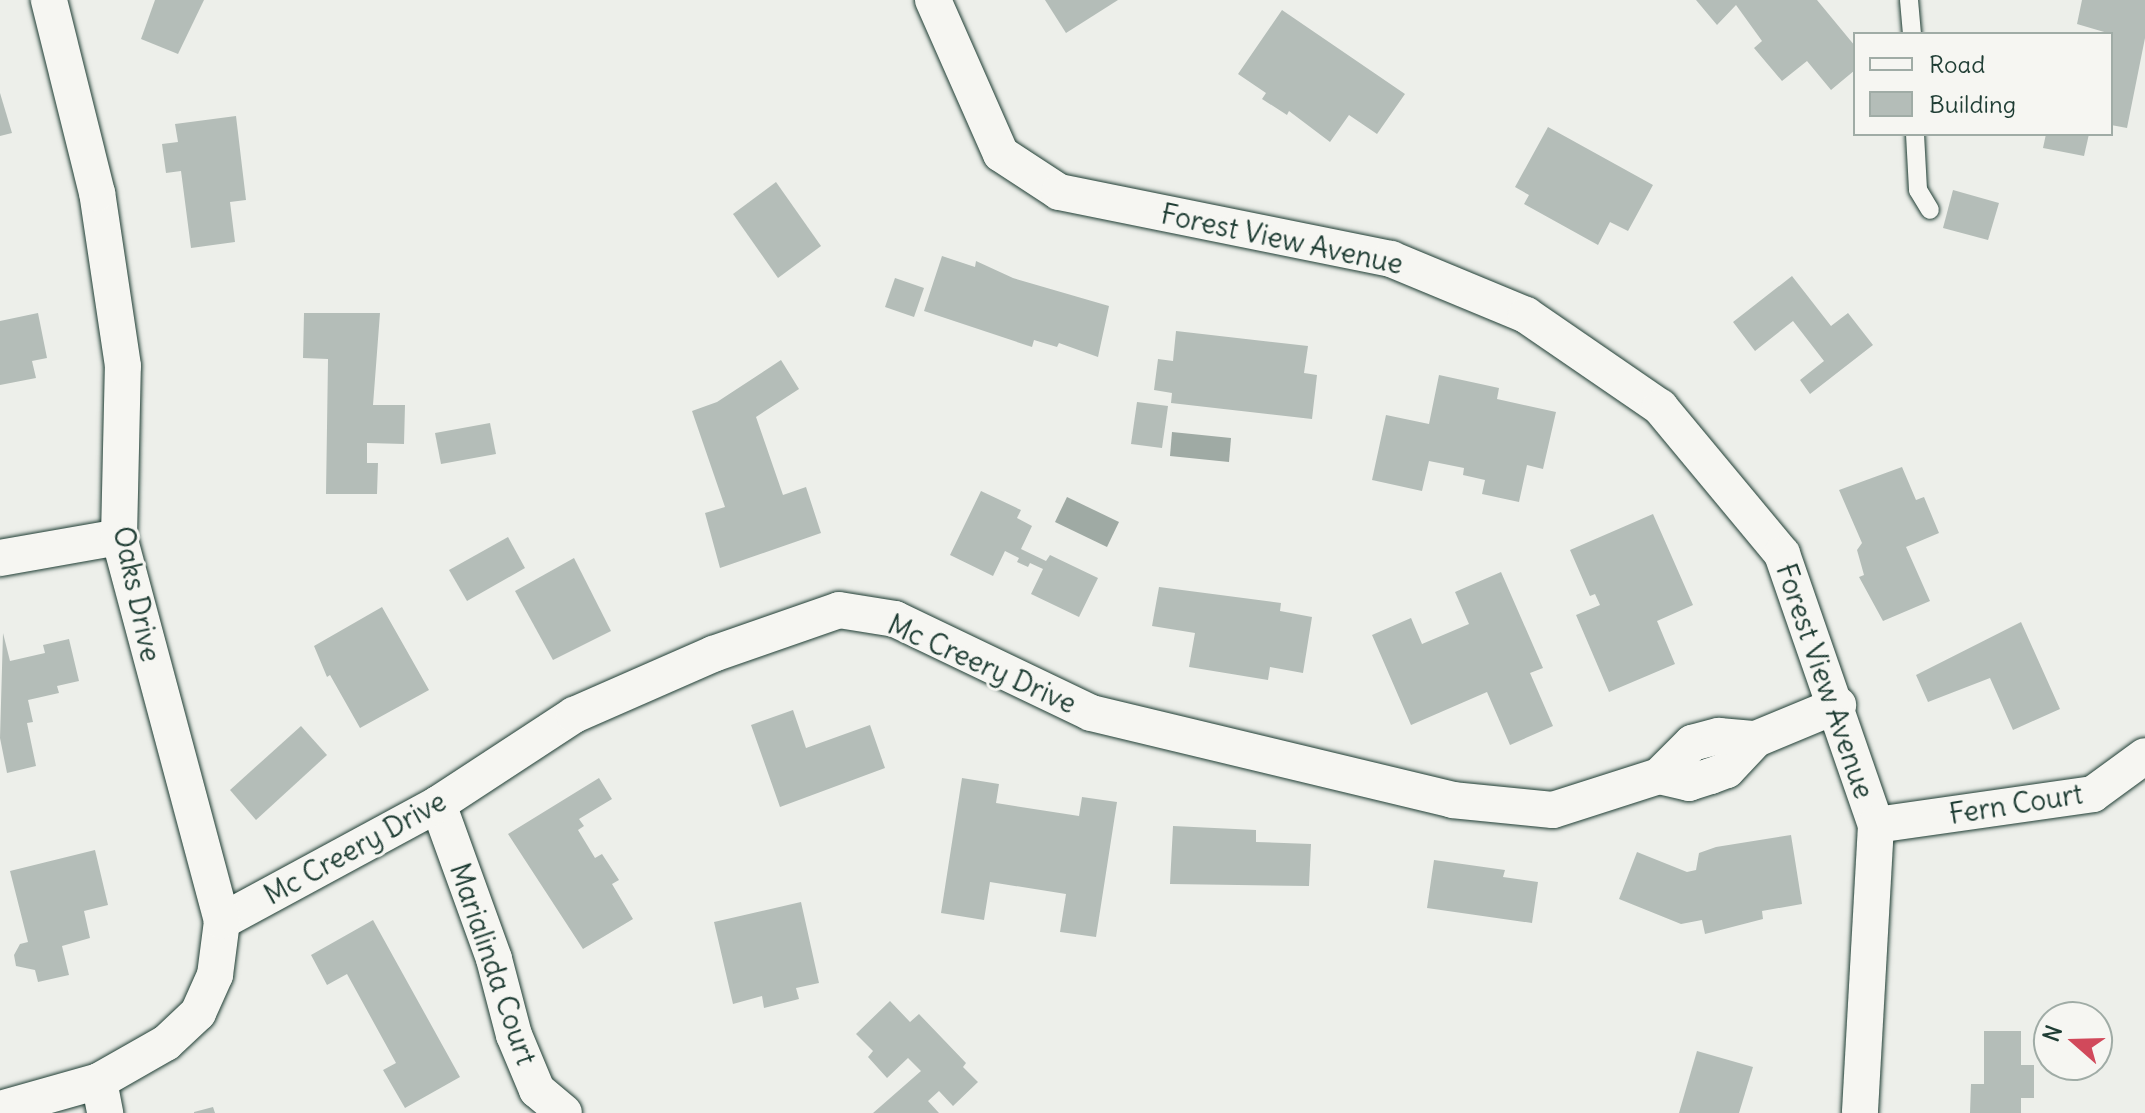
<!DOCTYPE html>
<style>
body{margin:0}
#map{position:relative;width:2145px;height:1113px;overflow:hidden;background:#edefea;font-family:Delius,sans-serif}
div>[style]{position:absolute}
.water>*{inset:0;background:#9faaa4}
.building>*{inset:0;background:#b4bdb8}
.roads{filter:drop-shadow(0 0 2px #1f3d34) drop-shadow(0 0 2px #1f3d34)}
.lane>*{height:18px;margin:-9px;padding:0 9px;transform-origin:9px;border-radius:9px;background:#f6f6f2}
.street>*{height:36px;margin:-18px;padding:0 18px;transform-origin:18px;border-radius:18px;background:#f6f6f2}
span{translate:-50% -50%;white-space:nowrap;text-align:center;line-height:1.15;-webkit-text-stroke:6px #f6f6f2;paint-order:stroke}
.street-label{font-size:28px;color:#1f3d34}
.legend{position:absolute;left:1853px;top:32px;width:260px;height:104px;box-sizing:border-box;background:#f6f6f2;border:2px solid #a0aca6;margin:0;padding:10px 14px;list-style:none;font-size:24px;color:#1f3d34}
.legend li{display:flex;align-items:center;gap:16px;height:40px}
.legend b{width:40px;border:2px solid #a0aca6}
.north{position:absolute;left:2033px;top:1001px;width:80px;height:80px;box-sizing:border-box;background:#f6f6f2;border:2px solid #a0aca6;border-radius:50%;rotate:290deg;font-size:22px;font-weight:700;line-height:32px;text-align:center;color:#1f3d34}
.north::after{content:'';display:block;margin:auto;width:28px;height:36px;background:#d1495b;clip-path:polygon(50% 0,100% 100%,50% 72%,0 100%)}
</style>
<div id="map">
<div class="water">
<i style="clip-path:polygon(1172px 432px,1231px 438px,1229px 462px,1170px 456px)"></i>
<i style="clip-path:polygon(1067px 497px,1119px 522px,1107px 547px,1055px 522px)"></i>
</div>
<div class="building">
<i style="clip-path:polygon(155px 0,204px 0,178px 54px,141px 39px)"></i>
<i style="clip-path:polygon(1045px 0,1118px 0,1066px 33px)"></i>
<i style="clip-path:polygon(1696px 0,1817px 0,1855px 46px,1855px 70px,1831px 90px,1807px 61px,1782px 81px,1754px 48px,1762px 41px,1736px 5px,1717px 25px)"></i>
<i style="clip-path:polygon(2082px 0,2145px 0,2145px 38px,2127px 128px,2111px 125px,2111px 34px,2077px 24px)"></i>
<i style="clip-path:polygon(1282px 10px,1405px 94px,1377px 134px,1349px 115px,1330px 142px,1289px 111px,1287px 115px,1262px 99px,1266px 93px,1238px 74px)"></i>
<i style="clip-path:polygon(0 93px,12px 133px,0 136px)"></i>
<i style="clip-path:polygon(236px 116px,246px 200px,230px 202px,235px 242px,191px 248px,181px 171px,166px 173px,162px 144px,178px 142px,175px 124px)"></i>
<i style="clip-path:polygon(1548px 127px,1653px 185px,1628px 231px,1610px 222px,1598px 245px,1524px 204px,1529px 195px,1515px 187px)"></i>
<i style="clip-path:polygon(2046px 134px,2089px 134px,2084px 156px,2043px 148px)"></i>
<i style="clip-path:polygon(776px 182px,821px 246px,778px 278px,733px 214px)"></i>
<i style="clip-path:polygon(1953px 190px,1999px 203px,1988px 240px,1943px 228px)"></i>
<i style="clip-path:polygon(942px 256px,975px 267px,976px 261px,1013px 278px,1109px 306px,1098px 357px,1059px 343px,1057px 347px,1034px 340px,1032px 347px,924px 311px)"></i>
<i style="clip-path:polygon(1792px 276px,1831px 326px,1848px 313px,1873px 345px,1810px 394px,1800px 380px,1824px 361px,1793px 321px,1755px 351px,1733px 322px)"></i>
<i style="clip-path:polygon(895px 278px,924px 288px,914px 317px,885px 307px)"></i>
<i style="clip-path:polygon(38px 313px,47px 358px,32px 361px,36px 378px,0 385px,0 321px)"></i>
<i style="clip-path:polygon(304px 313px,380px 313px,373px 405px,405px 405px,404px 444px,367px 443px,367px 463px,378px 463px,377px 494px,326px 494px,328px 359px,303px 358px)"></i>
<i style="clip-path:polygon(1176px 331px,1308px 346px,1304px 373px,1317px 375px,1312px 419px,1171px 403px,1172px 393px,1154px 390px,1158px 359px,1173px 361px)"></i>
<i style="clip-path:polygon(781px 360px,799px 389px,756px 417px,783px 495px,806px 487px,821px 533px,720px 568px,705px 513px,725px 507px,692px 411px,717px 402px)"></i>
<i style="clip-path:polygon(1439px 375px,1499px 388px,1497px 399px,1556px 412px,1543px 469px,1527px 465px,1519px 502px,1482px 494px,1485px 480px,1463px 475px,1464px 468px,1429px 461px,1422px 491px,1372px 480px,1386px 415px,1429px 424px)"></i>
<i style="clip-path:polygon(1137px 402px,1168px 406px,1162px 448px,1131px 444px)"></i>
<i style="clip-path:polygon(490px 423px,496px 454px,441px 464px,435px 433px)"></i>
<i style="clip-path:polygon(1902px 467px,1916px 500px,1924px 497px,1939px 533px,1906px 547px,1930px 601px,1883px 621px,1859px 577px,1864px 575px,1857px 550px,1862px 543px,1839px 490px)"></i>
<i style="clip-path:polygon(981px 491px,1021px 510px,1017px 518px,1032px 526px,1021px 549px,1046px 561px,1050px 555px,1098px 578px,1079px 617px,1031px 594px,1043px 569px,1030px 563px,1028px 567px,1017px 562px,1019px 558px,1005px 551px,993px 576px,950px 555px)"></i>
<i style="clip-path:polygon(1653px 514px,1693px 605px,1657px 621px,1675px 664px,1609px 692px,1576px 615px,1600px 605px,1595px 594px,1590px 596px,1570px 550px)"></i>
<i style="clip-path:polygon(508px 537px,525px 568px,467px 601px,449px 570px)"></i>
<i style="clip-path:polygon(574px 558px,611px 631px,553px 660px,515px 591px)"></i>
<i style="clip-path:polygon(1501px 572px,1543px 668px,1530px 673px,1553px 726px,1510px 745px,1487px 692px,1411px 725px,1372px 635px,1411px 618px,1422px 644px,1469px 624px,1455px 592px)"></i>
<i style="clip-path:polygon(1159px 587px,1281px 603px,1280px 611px,1312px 617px,1303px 673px,1270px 667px,1268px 680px,1189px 667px,1195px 633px,1152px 626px)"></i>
<i style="clip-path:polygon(382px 607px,429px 690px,360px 728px,330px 675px,327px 677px,314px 646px)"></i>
<i style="clip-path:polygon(2021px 622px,2060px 709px,2013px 730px,1990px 678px,1928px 702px,1916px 675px)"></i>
<i style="clip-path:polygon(3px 633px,10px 661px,45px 653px,43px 645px,69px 639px,79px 681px,57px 686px,59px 693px,28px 700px,33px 722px,27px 723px,36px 766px,7px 773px,0 738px)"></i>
<i style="clip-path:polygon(793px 710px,806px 748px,870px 725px,885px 768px,780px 807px,751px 725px)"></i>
<i style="clip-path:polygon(301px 726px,327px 755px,256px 820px,230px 790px)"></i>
<i style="clip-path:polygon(599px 778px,612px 799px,579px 819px,584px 826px,578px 830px,595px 858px,602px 854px,619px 880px,612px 884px,633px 919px,583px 949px,508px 834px)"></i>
<i style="clip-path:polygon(962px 778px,999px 784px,996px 803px,1079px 816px,1082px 797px,1117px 802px,1096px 937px,1060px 932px,1066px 894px,990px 882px,984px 920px,941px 913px)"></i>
<i style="clip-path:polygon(1173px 826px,1256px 830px,1256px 842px,1311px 844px,1309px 886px,1170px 884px)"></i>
<i style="clip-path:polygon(1791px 835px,1802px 904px,1762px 911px,1763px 919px,1705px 934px,1702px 920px,1681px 924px,1619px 899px,1637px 852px,1687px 872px,1696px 870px,1699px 853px,1716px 847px)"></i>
<i style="clip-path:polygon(95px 850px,108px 905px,84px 911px,90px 938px,62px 946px,69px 975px,38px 982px,35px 970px,16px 966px,14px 955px,20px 944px,28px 942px,10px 871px)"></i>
<i style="clip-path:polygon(1434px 860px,1505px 870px,1503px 877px,1538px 882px,1532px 923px,1427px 908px)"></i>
<i style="clip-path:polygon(801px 902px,819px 983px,796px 988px,799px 999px,764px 1008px,762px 996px,733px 1004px,714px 922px)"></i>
<i style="clip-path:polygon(373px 920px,460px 1077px,405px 1108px,383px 1070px,396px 1063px,347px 974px,327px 985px,311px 955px)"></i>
<i style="clip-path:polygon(890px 1001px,910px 1022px,919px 1014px,966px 1063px,963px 1067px,978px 1082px,953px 1106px,939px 1091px,928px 1101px,939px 1113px,873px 1113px,921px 1071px,908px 1058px,887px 1078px,868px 1057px,873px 1051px,856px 1034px)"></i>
<i style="clip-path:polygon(1984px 1031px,2021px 1031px,2021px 1065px,2034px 1065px,2034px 1098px,2021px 1098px,2021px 1113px,1970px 1113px,1971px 1084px,1984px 1084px)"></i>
<i style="clip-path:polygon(1697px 1051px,1753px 1067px,1739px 1113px,1679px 1113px)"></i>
<i style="clip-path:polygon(213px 1107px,215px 1113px,194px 1113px,194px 1112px)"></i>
</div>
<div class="roads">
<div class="lane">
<i style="left:1909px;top:0;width:34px;rotate:85deg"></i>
<i style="left:1915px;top:134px;width:56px;rotate:86.9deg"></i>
<i style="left:1918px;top:190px;width:23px;rotate:59deg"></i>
</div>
<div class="street">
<i style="left:933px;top:0;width:168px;rotate:66.2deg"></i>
<i style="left:1001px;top:154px;width:69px;rotate:33.2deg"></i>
<i style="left:1059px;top:192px;width:339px;rotate:11.4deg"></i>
<i style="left:1391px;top:259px;width:146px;rotate:22.5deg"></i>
<i style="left:1526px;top:315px;width:163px;rotate:34.5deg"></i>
<i style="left:1660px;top:407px;width:191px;rotate:50.3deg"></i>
<i style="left:1782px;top:554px;width:287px;rotate:70.9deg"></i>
<i style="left:1876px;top:825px;width:288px;rotate:93.2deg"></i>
<i style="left:0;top:558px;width:121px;rotate:-10deg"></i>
<i style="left:1659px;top:776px;width:31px;rotate:13deg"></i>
<i style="left:1689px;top:783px;width:23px;rotate:-18deg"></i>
<i style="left:1711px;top:776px;width:17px;rotate:-21deg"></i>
<i style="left:1727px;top:770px;width:42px;rotate:-46.9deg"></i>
<i style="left:1756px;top:739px;width:89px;rotate:-22.5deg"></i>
<i style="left:438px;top:804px;width:165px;rotate:70.1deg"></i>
<i style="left:494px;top:959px;width:79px;rotate:75.3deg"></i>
<i style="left:514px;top:1035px;width:60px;rotate:67.3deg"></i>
<i style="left:537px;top:1090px;width:35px;rotate:40deg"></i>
<i style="left:1876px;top:825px;width:219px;rotate:-8.1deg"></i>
<i style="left:2093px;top:794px;width:64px;rotate:-36.2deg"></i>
<i style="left:222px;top:921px;width:246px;rotate:-28.4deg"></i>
<i style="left:438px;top:804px;width:163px;rotate:-33.2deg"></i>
<i style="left:574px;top:715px;width:152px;rotate:-23.7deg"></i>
<i style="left:713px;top:654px;width:133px;rotate:-19.2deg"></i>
<i style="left:839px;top:610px;width:57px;rotate:9.1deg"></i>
<i style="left:895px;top:619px;width:217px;rotate:25.6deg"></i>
<i style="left:1091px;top:713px;width:371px;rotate:13.5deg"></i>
<i style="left:1452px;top:800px;width:101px;rotate:5.7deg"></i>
<i style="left:1553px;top:810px;width:111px;rotate:-17.8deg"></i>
<i style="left:1659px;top:776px;width:47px;rotate:-45deg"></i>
<i style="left:1692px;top:743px;width:28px;rotate:-15deg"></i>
<i style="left:1719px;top:736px;width:37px;rotate:5deg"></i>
<i style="left:99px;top:1081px;width:33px;rotate:79deg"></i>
<i style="left:0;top:1109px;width:103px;rotate:-15.8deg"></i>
<i style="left:99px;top:1081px;width:77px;rotate:-29.6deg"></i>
<i style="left:166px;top:1043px;width:44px;rotate:-43.2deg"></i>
<i style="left:198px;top:1013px;width:42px;rotate:-65.9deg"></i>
<i style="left:215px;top:975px;width:54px;rotate:-82.6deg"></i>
<i style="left:222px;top:921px;width:398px;rotate:-105deg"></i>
<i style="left:119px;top:537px;width:171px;rotate:-88.7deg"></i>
<i style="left:123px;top:366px;width:175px;rotate:-98.5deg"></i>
<i style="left:97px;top:193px;width:199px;rotate:-104deg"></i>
</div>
</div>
<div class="street-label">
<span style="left:1282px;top:239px;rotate:12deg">Forest View Avenue</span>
<span style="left:137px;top:594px;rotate:78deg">Oaks Drive</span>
<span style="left:982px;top:664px;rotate:24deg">Mc Creery Drive</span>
<span style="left:1825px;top:681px;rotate:71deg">Forest View Avenue</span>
<span style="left:2016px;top:804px;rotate:-9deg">Fern Court</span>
<span style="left:355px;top:848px;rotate:-29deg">Mc Creery Drive</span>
<span style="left:493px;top:964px;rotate:71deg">Marialinda Court</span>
</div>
<ul class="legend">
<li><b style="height:10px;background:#f6f6f2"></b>Road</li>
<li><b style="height:22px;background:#b4bdb8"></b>Building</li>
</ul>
<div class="north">N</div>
</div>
